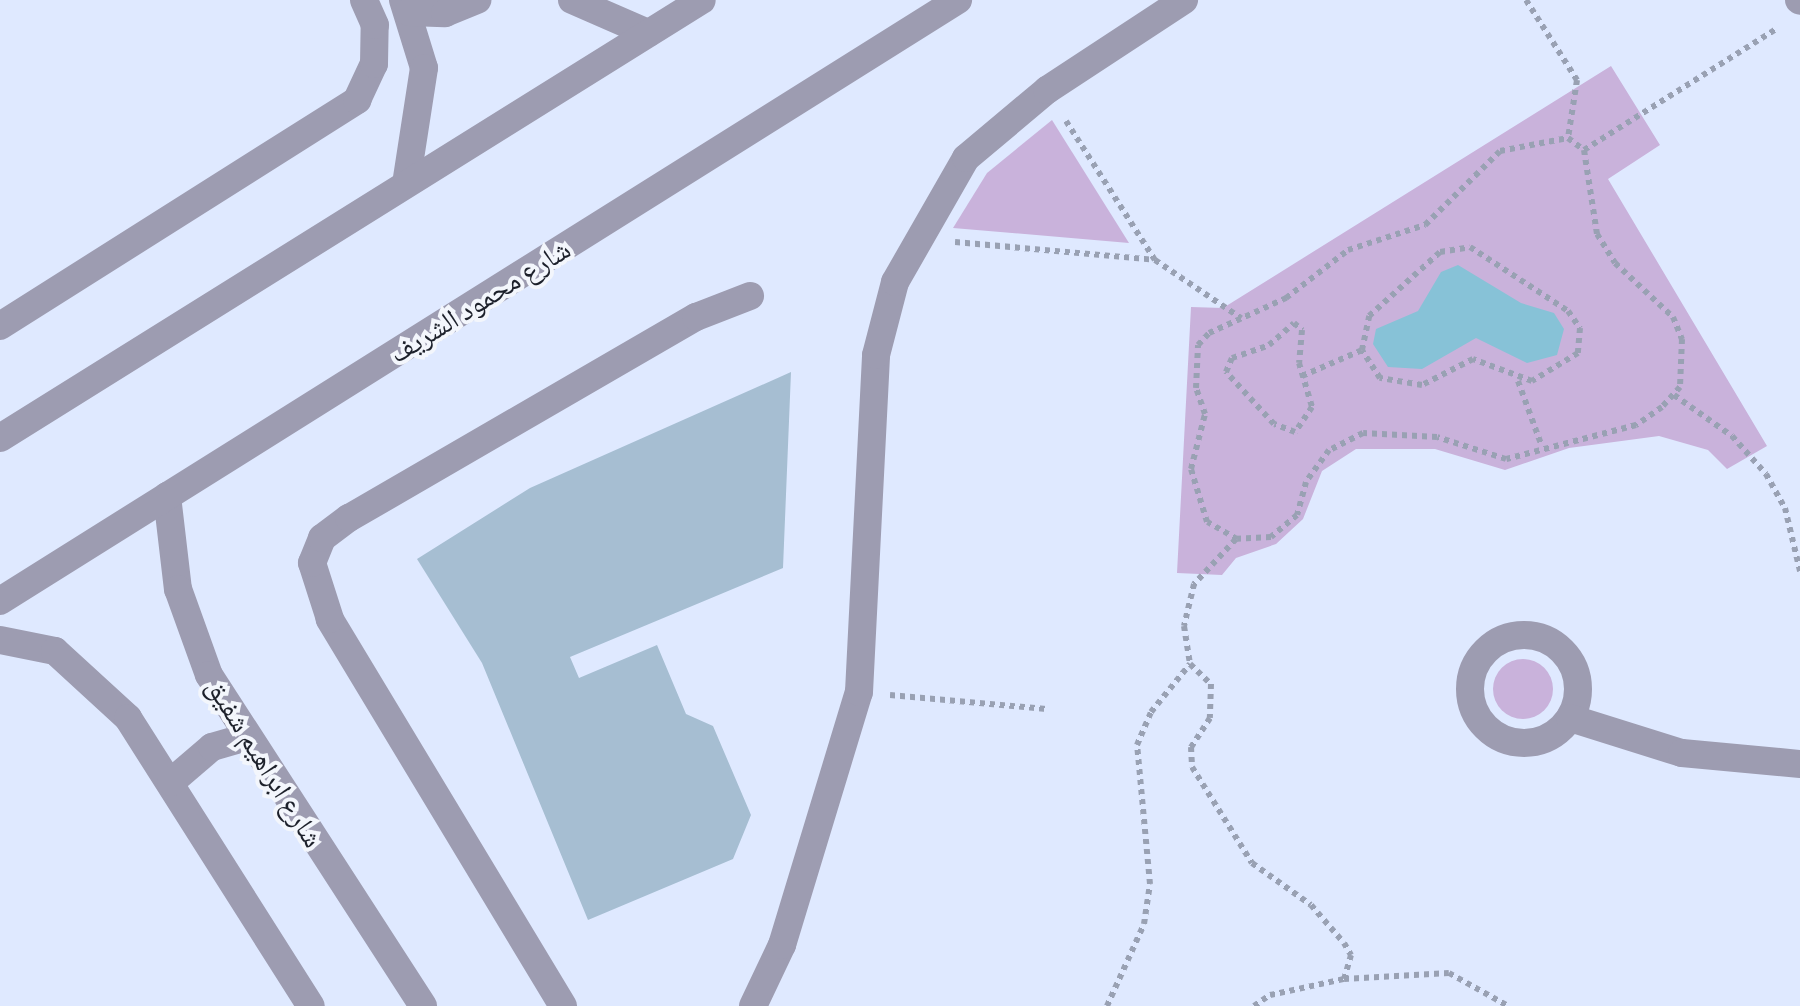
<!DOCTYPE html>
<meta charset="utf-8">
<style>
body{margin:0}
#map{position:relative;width:1800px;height:1006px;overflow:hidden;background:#dfe9ff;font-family:Barlow,"Noto Naskh Arabic",sans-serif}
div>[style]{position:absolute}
.green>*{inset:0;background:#c9b2db}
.round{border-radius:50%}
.water>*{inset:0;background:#87c2d7}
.building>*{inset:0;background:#a6bed2}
.path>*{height:6px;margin-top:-3px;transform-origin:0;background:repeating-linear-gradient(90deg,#99a1b3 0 5px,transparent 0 10px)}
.minor>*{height:28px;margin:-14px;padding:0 14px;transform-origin:14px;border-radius:14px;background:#9d9cb1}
.minor>.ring{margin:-14px;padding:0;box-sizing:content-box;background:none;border:28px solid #9d9cb1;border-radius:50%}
.tertiary>*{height:28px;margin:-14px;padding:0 14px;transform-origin:14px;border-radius:14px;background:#9d9cb1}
span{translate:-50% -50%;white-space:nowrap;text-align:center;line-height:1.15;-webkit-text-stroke:8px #f3f6fc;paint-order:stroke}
.street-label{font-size:28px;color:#1d212b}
</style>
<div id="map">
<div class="green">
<i style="clip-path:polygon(1611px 66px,1660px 145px,1608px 179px,1767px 446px,1727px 469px,1708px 450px,1659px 436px,1569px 448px,1505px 470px,1435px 449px,1356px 449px,1322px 471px,1303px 519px,1276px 544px,1236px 558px,1222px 575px,1177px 573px,1191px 307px,1223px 308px)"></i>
<i style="clip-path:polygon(1052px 120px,1129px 243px,953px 228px,987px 173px)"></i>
<i class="round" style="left:1493px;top:659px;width:60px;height:60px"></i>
</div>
<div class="water">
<i style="clip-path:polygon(1458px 265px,1521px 303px,1554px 313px,1564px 329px,1557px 355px,1527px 363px,1476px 338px,1422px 369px,1388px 367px,1373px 344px,1376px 329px,1418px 311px,1441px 272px)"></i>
</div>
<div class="building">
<i style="clip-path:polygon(791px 372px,783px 568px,570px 657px,579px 678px,657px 645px,686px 714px,713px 726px,751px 815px,733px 859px,588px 920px,482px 663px,417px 559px,530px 488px)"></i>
</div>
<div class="path">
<i style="left:1526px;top:0;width:95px;rotate:57.5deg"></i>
<i style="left:1577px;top:80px;width:59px;rotate:98.8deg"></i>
<i style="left:1066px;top:121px;width:165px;rotate:57.4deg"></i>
<i style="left:1155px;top:260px;width:104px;rotate:34deg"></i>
<i style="left:1568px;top:138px;width:20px;rotate:37deg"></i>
<i style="left:1584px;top:150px;width:85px;rotate:81.2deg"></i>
<i style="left:1597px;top:234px;width:34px;rotate:58deg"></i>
<i style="left:1615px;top:263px;width:79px;rotate:43deg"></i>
<i style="left:1673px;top:317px;width:24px;rotate:68deg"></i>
<i style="left:1682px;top:339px;width:48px;rotate:92.4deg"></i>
<i style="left:1680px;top:387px;width:27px;rotate:132deg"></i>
<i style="left:1662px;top:407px;width:32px;rotate:145deg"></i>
<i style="left:1636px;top:425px;width:134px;rotate:165.3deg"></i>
<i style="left:1506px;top:459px;width:72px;rotate:-162.3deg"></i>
<i style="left:1437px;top:437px;width:74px;rotate:-176.9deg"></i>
<i style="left:1363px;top:433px;width:38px;rotate:153deg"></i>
<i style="left:1329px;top:450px;width:39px;rotate:126deg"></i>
<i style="left:1306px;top:482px;width:34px;rotate:105deg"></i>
<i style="left:1297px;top:515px;width:34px;rotate:140deg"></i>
<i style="left:1271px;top:537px;width:34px;rotate:177deg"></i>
<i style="left:1237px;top:539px;width:34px;rotate:-150deg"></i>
<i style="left:1207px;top:522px;width:55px;rotate:-106.8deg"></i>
<i style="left:1191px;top:469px;width:57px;rotate:-75.7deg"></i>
<i style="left:1205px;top:414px;width:28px;rotate:-109deg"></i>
<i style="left:1196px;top:388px;width:43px;rotate:-87.3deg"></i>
<i style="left:1198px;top:345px;width:16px;rotate:-47deg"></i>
<i style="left:1209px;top:333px;width:85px;rotate:-24.4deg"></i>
<i style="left:1286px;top:298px;width:78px;rotate:-37.7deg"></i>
<i style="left:1348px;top:250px;width:81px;rotate:-18deg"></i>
<i style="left:1425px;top:225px;width:105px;rotate:-44.6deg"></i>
<i style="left:1500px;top:151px;width:69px;rotate:-10.8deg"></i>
<i style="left:1584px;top:150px;width:229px;rotate:-32.2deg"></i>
<i style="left:955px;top:242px;width:201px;rotate:5.1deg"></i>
<i style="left:1470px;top:247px;width:117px;rotate:33.1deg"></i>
<i style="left:1568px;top:311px;width:21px;rotate:55deg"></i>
<i style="left:1580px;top:328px;width:25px;rotate:95deg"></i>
<i style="left:1578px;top:353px;width:54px;rotate:148.7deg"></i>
<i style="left:1532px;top:381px;width:63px;rotate:-159.6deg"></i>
<i style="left:1473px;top:359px;width:57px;rotate:153deg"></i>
<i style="left:1422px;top:385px;width:43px;rotate:-170.5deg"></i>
<i style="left:1380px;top:378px;width:33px;rotate:-123deg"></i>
<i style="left:1362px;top:350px;width:35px;rotate:-78deg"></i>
<i style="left:1369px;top:316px;width:96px;rotate:-42deg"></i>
<i style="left:1440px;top:252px;width:30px;rotate:-9deg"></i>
<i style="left:1294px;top:323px;width:11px;rotate:41deg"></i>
<i style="left:1302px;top:330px;width:33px;rotate:95deg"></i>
<i style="left:1299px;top:363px;width:46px;rotate:73.5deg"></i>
<i style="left:1312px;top:407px;width:30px;rotate:124deg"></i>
<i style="left:1295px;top:432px;width:22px;rotate:-159deg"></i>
<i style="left:1274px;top:424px;width:71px;rotate:-132.7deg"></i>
<i style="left:1226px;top:372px;width:15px;rotate:-67deg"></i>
<i style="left:1232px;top:358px;width:39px;rotate:-19deg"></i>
<i style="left:1269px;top:345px;width:33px;rotate:-41deg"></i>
<i style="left:1302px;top:376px;width:65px;rotate:-23.4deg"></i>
<i style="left:1518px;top:381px;width:67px;rotate:69.9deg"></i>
<i style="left:1674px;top:395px;width:71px;rotate:35.3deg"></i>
<i style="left:1732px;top:436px;width:51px;rotate:48.2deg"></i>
<i style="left:1766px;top:474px;width:39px;rotate:61deg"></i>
<i style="left:1785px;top:508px;width:65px;rotate:76.6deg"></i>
<i style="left:1236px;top:539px;width:62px;rotate:133deg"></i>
<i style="left:1194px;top:584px;width:43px;rotate:103.4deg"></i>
<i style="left:1184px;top:626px;width:38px;rotate:81deg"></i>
<i style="left:1190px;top:664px;width:29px;rotate:44deg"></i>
<i style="left:1211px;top:684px;width:34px;rotate:92deg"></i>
<i style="left:1210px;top:718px;width:35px;rotate:123deg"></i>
<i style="left:1191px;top:747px;width:20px;rotate:87deg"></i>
<i style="left:1192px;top:767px;width:113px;rotate:58deg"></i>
<i style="left:1252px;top:863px;width:72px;rotate:35.4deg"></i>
<i style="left:1311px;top:905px;width:50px;rotate:49deg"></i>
<i style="left:1344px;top:943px;width:14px;rotate:60deg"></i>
<i style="left:1351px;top:955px;width:25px;rotate:106deg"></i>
<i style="left:890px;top:695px;width:157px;rotate:5.1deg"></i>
<i style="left:1107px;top:1006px;width:90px;rotate:-65.7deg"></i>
<i style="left:1144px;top:924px;width:40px;rotate:-81.5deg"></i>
<i style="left:1150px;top:884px;width:140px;rotate:-95.3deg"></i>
<i style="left:1137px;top:745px;width:36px;rotate:-67deg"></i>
<i style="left:1151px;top:712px;width:62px;rotate:-50.9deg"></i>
<i style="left:1254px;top:1006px;width:19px;rotate:-35deg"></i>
<i style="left:1270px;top:995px;width:76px;rotate:-12.2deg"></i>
<i style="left:1344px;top:979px;width:105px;rotate:-3.3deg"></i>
<i style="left:1449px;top:973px;width:68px;rotate:29.2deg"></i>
</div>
<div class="minor">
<i style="left:403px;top:0;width:71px;rotate:72.8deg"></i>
<i style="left:424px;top:68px;width:117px;rotate:98.8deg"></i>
<i style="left:572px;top:0;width:83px;rotate:23.5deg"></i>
<i style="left:1799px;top:0;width:1px;rotate:45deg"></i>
<i style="left:409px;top:12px;width:36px;rotate:2deg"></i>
<i style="left:445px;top:13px;width:35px;rotate:-22deg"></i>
<i style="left:0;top:326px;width:423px;rotate:-32.3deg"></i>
<i style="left:357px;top:100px;width:40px;rotate:-65deg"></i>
<i style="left:374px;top:64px;width:39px;rotate:-89deg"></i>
<i style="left:375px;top:25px;width:27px;rotate:-114deg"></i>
<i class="ring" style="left:1470px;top:635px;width:80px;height:80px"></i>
<i style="left:1570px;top:718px;width:117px;rotate:17.4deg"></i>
<i style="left:1682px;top:753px;width:119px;rotate:5.3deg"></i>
<i style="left:563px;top:1006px;width:452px;rotate:-121.1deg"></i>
<i style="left:330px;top:619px;width:59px;rotate:-107.8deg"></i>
<i style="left:312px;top:563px;width:27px;rotate:-68deg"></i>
<i style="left:322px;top:538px;width:34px;rotate:-37deg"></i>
<i style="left:349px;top:518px;width:401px;rotate:-30.1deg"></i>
<i style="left:696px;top:317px;width:58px;rotate:-21.3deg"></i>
<i style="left:753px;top:1006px;width:68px;rotate:-64.6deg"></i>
<i style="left:782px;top:945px;width:264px;rotate:-73.1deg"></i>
<i style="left:859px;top:692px;width:337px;rotate:-87.1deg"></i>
<i style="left:876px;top:355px;width:75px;rotate:-75.4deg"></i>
<i style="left:895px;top:282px;width:143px;rotate:-60.2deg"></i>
<i style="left:966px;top:158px;width:106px;rotate:-40deg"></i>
<i style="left:1047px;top:90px;width:164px;rotate:-33.3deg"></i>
</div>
<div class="tertiary">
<i style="left:0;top:438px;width:827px;rotate:-31.96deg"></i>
<i style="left:167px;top:496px;width:94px;rotate:83.3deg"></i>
<i style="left:178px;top:589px;width:91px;rotate:70.2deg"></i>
<i style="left:209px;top:675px;width:394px;rotate:57.1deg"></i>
<i style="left:0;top:601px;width:1131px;rotate:-32.1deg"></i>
<i style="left:0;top:640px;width:56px;rotate:11.3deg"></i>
<i style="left:55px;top:651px;width:99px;rotate:42.5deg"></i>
<i style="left:128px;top:718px;width:341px;rotate:57.6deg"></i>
<i style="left:171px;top:782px;width:54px;rotate:-40.5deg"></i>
<i style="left:212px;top:747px;width:37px;rotate:-16deg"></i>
</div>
<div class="street-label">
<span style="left:479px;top:300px;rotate:-32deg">شارع محمود الشريف</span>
<span style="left:266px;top:762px;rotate:58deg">شارع ابراهيم شفيق</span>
</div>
</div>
